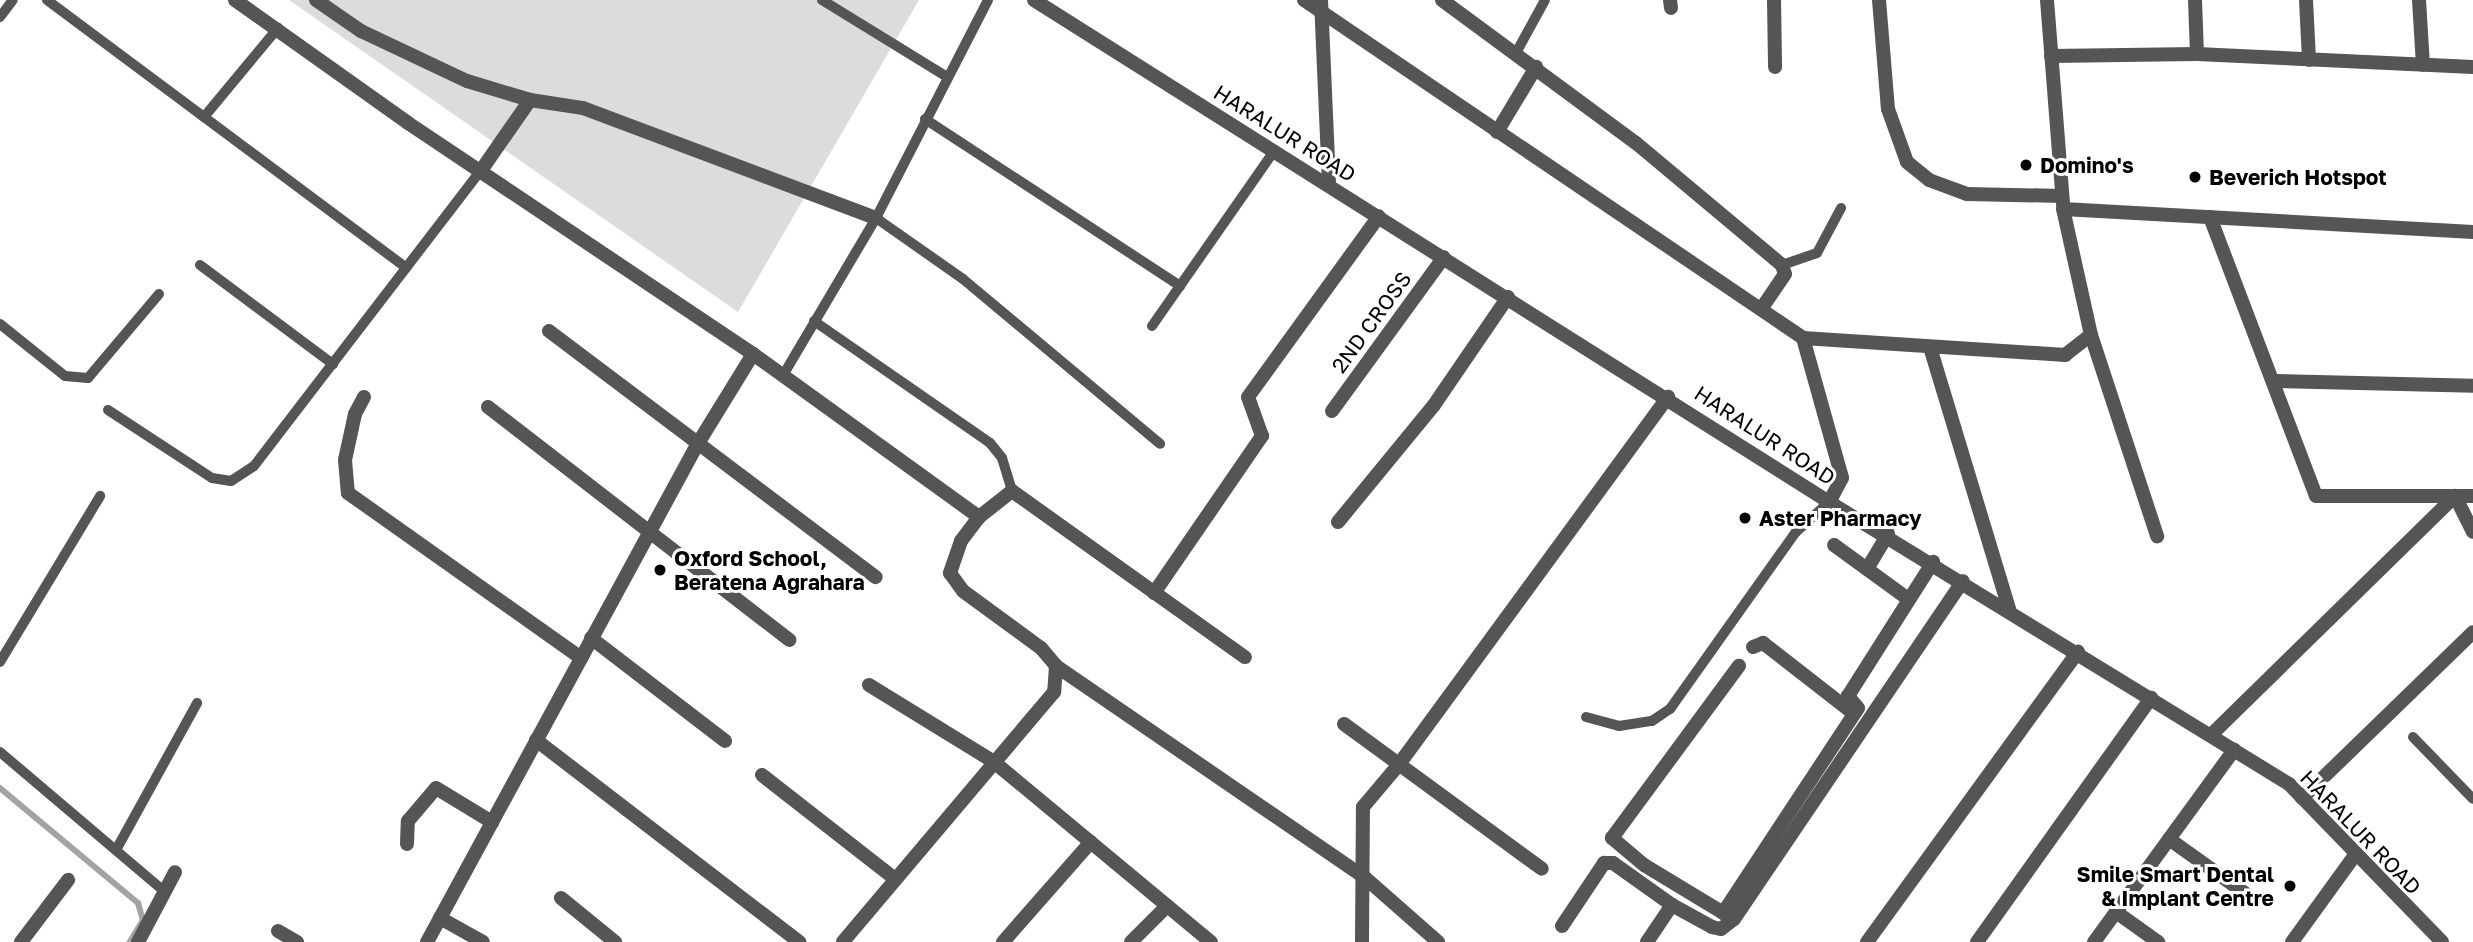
<!DOCTYPE html>
<style>
body{margin:0}
#map{position:relative;width:2473px;height:942px;overflow:hidden;background:#fff;font-family:"Golos Text",sans-serif}
div>[style]{position:absolute}
.green>*{inset:0;background:#dcdcdc}
.stream>*{height:6px;margin:-3px;padding:0 3px;transform-origin:3px;border-radius:3px;background:#a3a3a3}
.service>*{height:10px;margin:-5px;padding:0 5px;transform-origin:5px;border-radius:5px;background:#555}
.minor>*{height:14px;margin:-7px;padding:0 7px;transform-origin:7px;border-radius:7px;background:#555}
.tertiary>*{height:14px;margin:-7px;padding:0 7px;transform-origin:7px;border-radius:7px;background:#555}
.dots>*{width:19px;height:19px;translate:-50% -50%;box-sizing:border-box;border:4px solid #fff;border-radius:50%}
span{translate:-50% -50%;white-space:nowrap;text-align:center;line-height:1.15;-webkit-text-stroke:6px #fff;paint-order:stroke}
.street-label{font-size:21px;color:#000}
.poi-label{font-size:21px;color:#000;font-weight:700}
.left{translate:0 -50%;text-align:left}
.right{translate:-100% -50%;text-align:right}
</style>
<div id="map">
<div class="green">
<i style="clip-path:polygon(289px 0,919px 0,738px 312px)"></i>
</div>
<div class="stream">
<i style="left:0;top:788px;width:180px;rotate:39.8deg"></i>
<i style="left:138px;top:903px;width:18px;rotate:74deg"></i>
<i style="left:143px;top:920px;width:26px;rotate:121deg"></i>
</div>
<div class="service">
<i style="left:47px;top:0;width:448px;rotate:36.7deg"></i>
<i style="left:822px;top:0;width:147px;rotate:31.6deg"></i>
<i style="left:0;top:17px;width:21px;rotate:-53deg"></i>
<i style="left:1516px;top:53px;width:60px;rotate:-61.3deg"></i>
<i style="left:204px;top:117px;width:116px;rotate:-50.3deg"></i>
<i style="left:925px;top:119px;width:305px;rotate:33.2deg"></i>
<i style="left:876px;top:218px;width:106px;rotate:35deg"></i>
<i style="left:963px;top:279px;width:257px;rotate:39.9deg"></i>
<i style="left:200px;top:265px;width:166px;rotate:36.7deg"></i>
<i style="left:1782px;top:265px;width:37px;rotate:-19deg"></i>
<i style="left:1817px;top:253px;width:51px;rotate:-61.9deg"></i>
<i style="left:814px;top:321px;width:214px;rotate:34.7deg"></i>
<i style="left:990px;top:443px;width:19px;rotate:51deg"></i>
<i style="left:1002px;top:458px;width:34px;rotate:73deg"></i>
<i style="left:0;top:324px;width:83px;rotate:38.7deg"></i>
<i style="left:65px;top:376px;width:23px;rotate:5deg"></i>
<i style="left:88px;top:378px;width:110px;rotate:-49.8deg"></i>
<i style="left:1152px;top:326px;width:213px;rotate:-55.1deg"></i>
<i style="left:782px;top:377px;width:185px;rotate:-59.4deg"></i>
<i style="left:876px;top:218px;width:245px;rotate:-62.8deg"></i>
<i style="left:108px;top:410px;width:124px;rotate:33.2deg"></i>
<i style="left:212px;top:478px;width:19px;rotate:9deg"></i>
<i style="left:231px;top:481px;width:27px;rotate:-33deg"></i>
<i style="left:254px;top:466px;width:371px;rotate:-52.5deg"></i>
<i style="left:0;top:662px;width:194px;rotate:-58.9deg"></i>
<i style="left:1586px;top:717px;width:34px;rotate:15deg"></i>
<i style="left:1619px;top:726px;width:33px;rotate:-9deg"></i>
<i style="left:1652px;top:721px;width:22px;rotate:-34deg"></i>
<i style="left:1670px;top:709px;width:217px;rotate:-54.6deg"></i>
<i style="left:1796px;top:532px;width:45px;rotate:-42.3deg"></i>
<i style="left:2413px;top:737px;width:86px;rotate:45.9deg"></i>
<i style="left:0;top:752px;width:216px;rotate:40.3deg"></i>
<i style="left:116px;top:850px;width:168px;rotate:-61.1deg"></i>
</div>
<div class="minor">
<i style="left:235px;top:0;width:212px;rotate:35.4deg"></i>
<i style="left:408px;top:123px;width:415px;rotate:33.8deg"></i>
<i style="left:753px;top:354px;width:279px;rotate:35.8deg"></i>
<i style="left:979px;top:517px;width:30px;rotate:127deg"></i>
<i style="left:961px;top:541px;width:34px;rotate:109deg"></i>
<i style="left:950px;top:573px;width:22px;rotate:54deg"></i>
<i style="left:963px;top:591px;width:97px;rotate:36.2deg"></i>
<i style="left:1041px;top:648px;width:23px;rotate:50deg"></i>
<i style="left:1056px;top:666px;width:26px;rotate:94deg"></i>
<i style="left:1054px;top:692px;width:327px;rotate:130.2deg"></i>
<i style="left:316px;top:0;width:55px;rotate:34.6deg"></i>
<i style="left:361px;top:31px;width:117px;rotate:25.3deg"></i>
<i style="left:467px;top:81px;width:66px;rotate:16.8deg"></i>
<i style="left:530px;top:100px;width:54px;rotate:8.6deg"></i>
<i style="left:583px;top:108px;width:313px;rotate:20.6deg"></i>
<i style="left:1321px;top:0;width:185px;rotate:87.5deg"></i>
<i style="left:1442px;top:0;width:241px;rotate:36.4deg"></i>
<i style="left:1636px;top:143px;width:190px;rotate:39.9deg"></i>
<i style="left:1782px;top:265px;width:9px;rotate:72deg"></i>
<i style="left:1785px;top:274px;width:41px;rotate:124.1deg"></i>
<i style="left:1670px;top:0;width:8px;rotate:83deg"></i>
<i style="left:1774px;top:0;width:67px;rotate:89.1deg"></i>
<i style="left:1879px;top:0;width:109px;rotate:85.3deg"></i>
<i style="left:1888px;top:109px;width:56px;rotate:70.3deg"></i>
<i style="left:1907px;top:162px;width:28px;rotate:39deg"></i>
<i style="left:1929px;top:180px;width:40px;rotate:20.2deg"></i>
<i style="left:1967px;top:194px;width:95px;rotate:1.2deg"></i>
<i style="left:2047px;top:0;width:205px;rotate:85.5deg"></i>
<i style="left:2195px;top:0;width:54px;rotate:87.9deg"></i>
<i style="left:2306px;top:0;width:60px;rotate:87.1deg"></i>
<i style="left:2419px;top:0;width:65px;rotate:86.5deg"></i>
<i style="left:2051px;top:56px;width:146px;rotate:-0.8deg"></i>
<i style="left:2197px;top:54px;width:276px;rotate:2.7deg"></i>
<i style="left:1497px;top:132px;width:76px;rotate:-59deg"></i>
<i style="left:480px;top:172px;width:88px;rotate:-55.2deg"></i>
<i style="left:2210px;top:217px;width:298px;rotate:69.2deg"></i>
<i style="left:2316px;top:496px;width:157px"></i>
<i style="left:549px;top:331px;width:409px;rotate:37deg"></i>
<i style="left:2091px;top:335px;width:212px;rotate:71.8deg"></i>
<i style="left:1803px;top:338px;width:145px;rotate:74.4deg"></i>
<i style="left:1842px;top:478px;width:27px;rotate:118deg"></i>
<i style="left:1930px;top:347px;width:274px;rotate:73.2deg"></i>
<i style="left:2274px;top:381px;width:199px;rotate:1.4deg"></i>
<i style="left:364px;top:397px;width:19px;rotate:118deg"></i>
<i style="left:355px;top:414px;width:47px;rotate:102.3deg"></i>
<i style="left:345px;top:460px;width:33px;rotate:85deg"></i>
<i style="left:348px;top:493px;width:286px;rotate:35.3deg"></i>
<i style="left:488px;top:407px;width:381px;rotate:37.7deg"></i>
<i style="left:1332px;top:411px;width:190px;rotate:-54deg"></i>
<i style="left:979px;top:517px;width:42px;rotate:-38.2deg"></i>
<i style="left:1012px;top:491px;width:286px;rotate:35.5deg"></i>
<i style="left:1338px;top:522px;width:151px;rotate:-50.6deg"></i>
<i style="left:1434px;top:405px;width:131px;rotate:-55.6deg"></i>
<i style="left:1834px;top:545px;width:92px;rotate:36.1deg"></i>
<i style="left:1867px;top:569px;width:41px;rotate:-59deg"></i>
<i style="left:1154px;top:593px;width:191px;rotate:-55.5deg"></i>
<i style="left:1262px;top:436px;width:41px;rotate:-109.7deg"></i>
<i style="left:1248px;top:397px;width:223px;rotate:-54.1deg"></i>
<i style="left:591px;top:638px;width:169px;rotate:37.5deg"></i>
<i style="left:1753px;top:647px;width:11px;rotate:-22deg"></i>
<i style="left:1763px;top:643px;width:114px;rotate:37.9deg"></i>
<i style="left:1056px;top:666px;width:372px;rotate:34.4deg"></i>
<i style="left:1363px;top:876px;width:100px;rotate:41.3deg"></i>
<i style="left:869px;top:685px;width:147px;rotate:31.6deg"></i>
<i style="left:994px;top:762px;width:282px;rotate:39.7deg"></i>
<i style="left:1344px;top:724px;width:245px;rotate:36.2deg"></i>
<i style="left:2211px;top:735px;width:342px;rotate:-44.4deg"></i>
<i style="left:2455px;top:496px;width:40px;rotate:63.4deg"></i>
<i style="left:536px;top:740px;width:332px;rotate:37.5deg"></i>
<i style="left:762px;top:775px;width:169px;rotate:38deg"></i>
<i style="left:2302px;top:798px;width:238px;rotate:-44.1deg"></i>
<i style="left:2169px;top:839px;width:95px;rotate:35.5deg"></i>
<i style="left:407px;top:844px;width:23px;rotate:-88deg"></i>
<i style="left:408px;top:821px;width:43px;rotate:-49.7deg"></i>
<i style="left:436px;top:788px;width:66px;rotate:31.3deg"></i>
<i style="left:561px;top:898px;width:70px;rotate:39.2deg"></i>
<i style="left:2116px;top:912px;width:52px;rotate:35.5deg"></i>
<i style="left:1723px;top:913px;width:245px;rotate:-56.6deg"></i>
<i style="left:1858px;top:708px;width:16px;rotate:-130deg"></i>
<i style="left:1848px;top:696px;width:159px;rotate:-57.6deg"></i>
<i style="left:1730px;top:917px;width:100px;rotate:-148.8deg"></i>
<i style="left:1644px;top:865px;width:42px;rotate:-139.8deg"></i>
<i style="left:1612px;top:838px;width:214px;rotate:-53.6deg"></i>
<i style="left:440px;top:918px;width:49px;rotate:29.2deg"></i>
<i style="left:1562px;top:926px;width:76px;rotate:-56.3deg"></i>
<i style="left:1604px;top:863px;width:9px"></i>
<i style="left:1613px;top:863px;width:72px;rotate:35.4deg"></i>
<i style="left:1672px;top:905px;width:46px;rotate:28.8deg"></i>
<i style="left:1712px;top:927px;width:9px;rotate:13deg"></i>
<i style="left:1721px;top:929px;width:16px;rotate:-38deg"></i>
<i style="left:1734px;top:919px;width:408px;rotate:-55.9deg"></i>
<i style="left:278px;top:931px;width:22px;rotate:30deg"></i>
<i style="left:21px;top:942px;width:78px;rotate:-52.8deg"></i>
<i style="left:138px;top:942px;width:79px;rotate:-62.1deg"></i>
<i style="left:427px;top:942px;width:566px;rotate:-61.49deg"></i>
<i style="left:697px;top:445px;width:107px;rotate:-58.4deg"></i>
<i style="left:1003px;top:942px;width:133px;rotate:-48.7deg"></i>
<i style="left:1131px;top:942px;width:51px;rotate:-45deg"></i>
<i style="left:1362px;top:942px;width:135px;rotate:-89.6deg"></i>
<i style="left:1363px;top:807px;width:57px;rotate:-49.9deg"></i>
<i style="left:1400px;top:763px;width:454px;rotate:-53.8deg"></i>
<i style="left:1647px;top:942px;width:45px;rotate:-56deg"></i>
<i style="left:1867px;top:942px;width:359px;rotate:-54deg"></i>
<i style="left:1977px;top:942px;width:300px;rotate:-54.5deg"></i>
<i style="left:2094px;top:942px;width:238px;rotate:-53.9deg"></i>
<i style="left:2292px;top:942px;width:107px;rotate:-54.1deg"></i>
</div>
<div class="tertiary">
<i style="left:1034px;top:0;width:940px;rotate:32.27deg"></i>
<i style="left:1829px;top:502px;width:540px;rotate:31.51deg"></i>
<i style="left:2289px;top:784px;width:220px;rotate:45.9deg"></i>
<i style="left:1304px;top:0;width:603px;rotate:34.11deg"></i>
<i style="left:1803px;top:338px;width:263px;rotate:3.7deg"></i>
<i style="left:2065px;top:355px;width:33px;rotate:-38deg"></i>
<i style="left:2091px;top:335px;width:129px;rotate:-102.5deg"></i>
<i style="left:2063px;top:209px;width:411px;rotate:3.2deg"></i>
</div>
<div class="dots">
<i style="left:2026px;top:165px;background:#000"></i>
<i style="left:2195px;top:177px;background:#000"></i>
<i style="left:1745px;top:518px;background:#000"></i>
<i style="left:660px;top:570px;background:#000"></i>
<i style="left:2290px;top:886px;background:#000"></i>
</div>
<div class="street-label">
<span style="left:1285px;top:133px;rotate:32deg">HARALUR ROAD</span>
<span style="left:1371px;top:322px;rotate:-54deg">2ND CROSS</span>
<span style="left:1765px;top:435px;rotate:33deg">HARALUR ROAD</span>
<span style="left:2361px;top:832px;rotate:46deg">HARALUR ROAD</span>
</div>
<div class="poi-label">
<span class="left" style="left:2040px;top:165px">Domino's</span>
<span class="left" style="left:2209px;top:177px">Beverich Hotspot</span>
<span class="left" style="left:1759px;top:518px">Aster Pharmacy</span>
<span class="left" style="left:674px;top:570px">Oxford School,<br>Beratena Agrahara</span>
<span class="right" style="left:2274px;top:886px">Smile Smart Dental<br>&amp; Implant Centre</span>
</div>
</div>
